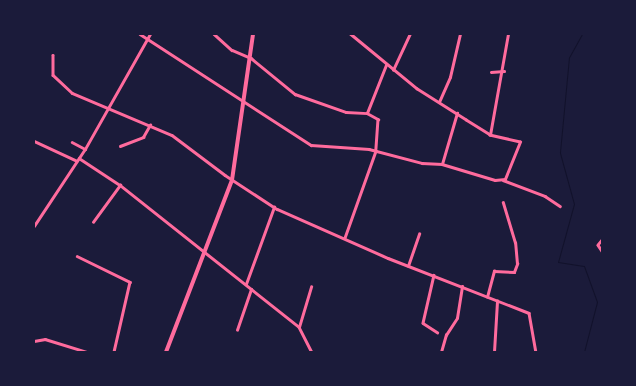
<!DOCTYPE html>
<style>
body{margin:0}
#map{position:relative;width:636px;height:386px;overflow:hidden;background:#1b1b3a;font-family:Lato,sans-serif}
div>[style]{position:absolute}
.stream>*{height:1px;margin:-0.5px;padding:0 0.5px;transform-origin:0.5px;border-radius:0.5px;background:#12122b}
.minor>*{height:2.5px;margin:-1.25px;padding:0 1.25px;transform-origin:1.25px;border-radius:1.25px;background:#ff6b9d}
.secondary>*{height:4px;margin:-2px;padding:0 2px;transform-origin:2px;border-radius:2px;background:#ff6b9d}
span{translate:-50% -50%;white-space:nowrap;text-align:center;line-height:1.15;-webkit-text-stroke:4px #1b1b3a;paint-order:stroke}
.frame{position:absolute;inset:0;border:35px solid #1b1b3a;pointer-events:none}
</style>
<div id="map">
<div class="stream">
<i style="left:582px;top:34px;width:26px;rotate:119deg"></i>
<i style="left:569px;top:57px;width:96px;rotate:95.4deg"></i>
<i style="left:560px;top:153px;width:53px;rotate:74.6deg"></i>
<i style="left:574px;top:204px;width:60px;rotate:105.4deg"></i>
<i style="left:558px;top:262px;width:26px;rotate:9deg"></i>
<i style="left:584px;top:266px;width:38px;rotate:70deg"></i>
<i style="left:597px;top:302px;width:52px;rotate:104.6deg"></i>
</div>
<div class="minor">
<i style="left:140px;top:34px;width:204px;rotate:33deg"></i>
<i style="left:311px;top:145px;width:58px;rotate:3.9deg"></i>
<i style="left:369px;top:149px;width:55px;rotate:14.8deg"></i>
<i style="left:422px;top:163px;width:20px;rotate:3deg"></i>
<i style="left:442px;top:164px;width:55px;rotate:16.8deg"></i>
<i style="left:495px;top:180px;width:10px;rotate:-6deg"></i>
<i style="left:505px;top:179px;width:40px;rotate:-68deg"></i>
<i style="left:520px;top:142px;width:31px;rotate:-167deg"></i>
<i style="left:490px;top:135px;width:28px;rotate:-148deg"></i>
<i style="left:466px;top:120px;width:58px;rotate:-147.7deg"></i>
<i style="left:417px;top:89px;width:87px;rotate:-140.6deg"></i>
<i style="left:214px;top:34px;width:24px;rotate:42deg"></i>
<i style="left:232px;top:50px;width:21px;rotate:23deg"></i>
<i style="left:251px;top:58px;width:57px;rotate:39.3deg"></i>
<i style="left:295px;top:94px;width:54px;rotate:19.4deg"></i>
<i style="left:346px;top:112px;width:21px;rotate:3deg"></i>
<i style="left:367px;top:113px;width:13px;rotate:29deg"></i>
<i style="left:378px;top:119px;width:32px;rotate:94deg"></i>
<i style="left:376px;top:151px;width:92px;rotate:109.6deg"></i>
<i style="left:53px;top:55px;width:20px;rotate:90deg"></i>
<i style="left:53px;top:75px;width:26px;rotate:43deg"></i>
<i style="left:72px;top:93px;width:108px;rotate:22.8deg"></i>
<i style="left:172px;top:135px;width:66px;rotate:37deg"></i>
<i style="left:225px;top:175px;width:62px;rotate:33.2deg"></i>
<i style="left:277px;top:209px;width:121px;rotate:23.8deg"></i>
<i style="left:388px;top:258px;width:151px;rotate:21.3deg"></i>
<i style="left:529px;top:313px;width:40px;rotate:80deg"></i>
<i style="left:393px;top:70px;width:40px;rotate:-65deg"></i>
<i style="left:491px;top:72px;width:13px;rotate:-4deg"></i>
<i style="left:439px;top:102px;width:27px;rotate:-66deg"></i>
<i style="left:450px;top:77px;width:44px;rotate:-76.9deg"></i>
<i style="left:367px;top:113px;width:52px;rotate:-68.4deg"></i>
<i style="left:490px;top:135px;width:103px;rotate:-79.9deg"></i>
<i style="left:34px;top:141px;width:47px;rotate:24.9deg"></i>
<i style="left:72px;top:142px;width:15px;rotate:28deg"></i>
<i style="left:120px;top:146px;width:25px;rotate:-21deg"></i>
<i style="left:143px;top:137px;width:14px;rotate:-60deg"></i>
<i style="left:79px;top:158px;width:49px;rotate:33.4deg"></i>
<i style="left:120px;top:185px;width:228px;rotate:38.4deg"></i>
<i style="left:299px;top:327px;width:28px;rotate:63deg"></i>
<i style="left:442px;top:164px;width:53px;rotate:-73.6deg"></i>
<i style="left:503px;top:180px;width:45px;rotate:20.9deg"></i>
<i style="left:545px;top:196px;width:18px;rotate:34deg"></i>
<i style="left:93px;top:222px;width:46px;rotate:-53.9deg"></i>
<i style="left:34px;top:226px;width:92px;rotate:-56.5deg"></i>
<i style="left:85px;top:149px;width:132px;rotate:-60.5deg"></i>
<i style="left:602px;top:240px;width:6px;rotate:129deg"></i>
<i style="left:598px;top:245px;width:7px;rotate:56deg"></i>
<i style="left:77px;top:256px;width:59px;rotate:26.1deg"></i>
<i style="left:130px;top:282px;width:72px;rotate:102.9deg"></i>
<i style="left:408px;top:266px;width:34px;rotate:-71deg"></i>
<i style="left:434px;top:275px;width:49px;rotate:102.9deg"></i>
<i style="left:423px;top:323px;width:17px;rotate:33deg"></i>
<i style="left:246px;top:284px;width:82px;rotate:-70deg"></i>
<i style="left:487px;top:297px;width:27px;rotate:-75deg"></i>
<i style="left:494px;top:271px;width:20px;rotate:3deg"></i>
<i style="left:514px;top:272px;width:9px;rotate:-69deg"></i>
<i style="left:517px;top:264px;width:21px;rotate:-95deg"></i>
<i style="left:515px;top:243px;width:42px;rotate:-106.7deg"></i>
<i style="left:299px;top:327px;width:42px;rotate:-73.3deg"></i>
<i style="left:237px;top:330px;width:43px;rotate:-71.1deg"></i>
<i style="left:34px;top:341px;width:11px;rotate:-10deg"></i>
<i style="left:45px;top:339px;width:44px;rotate:17.2deg"></i>
<i style="left:441px;top:352px;width:18px;rotate:-74deg"></i>
<i style="left:446px;top:335px;width:20px;rotate:-57deg"></i>
<i style="left:457px;top:318px;width:32px;rotate:-81deg"></i>
<i style="left:494px;top:352px;width:51px;rotate:-86.6deg"></i>
</div>
<div class="secondary">
<i style="left:166px;top:352px;width:184px;rotate:-69deg"></i>
<i style="left:232px;top:180px;width:148px;rotate:-81.8deg"></i>
</div>
<div class="frame"></div>
</div>
